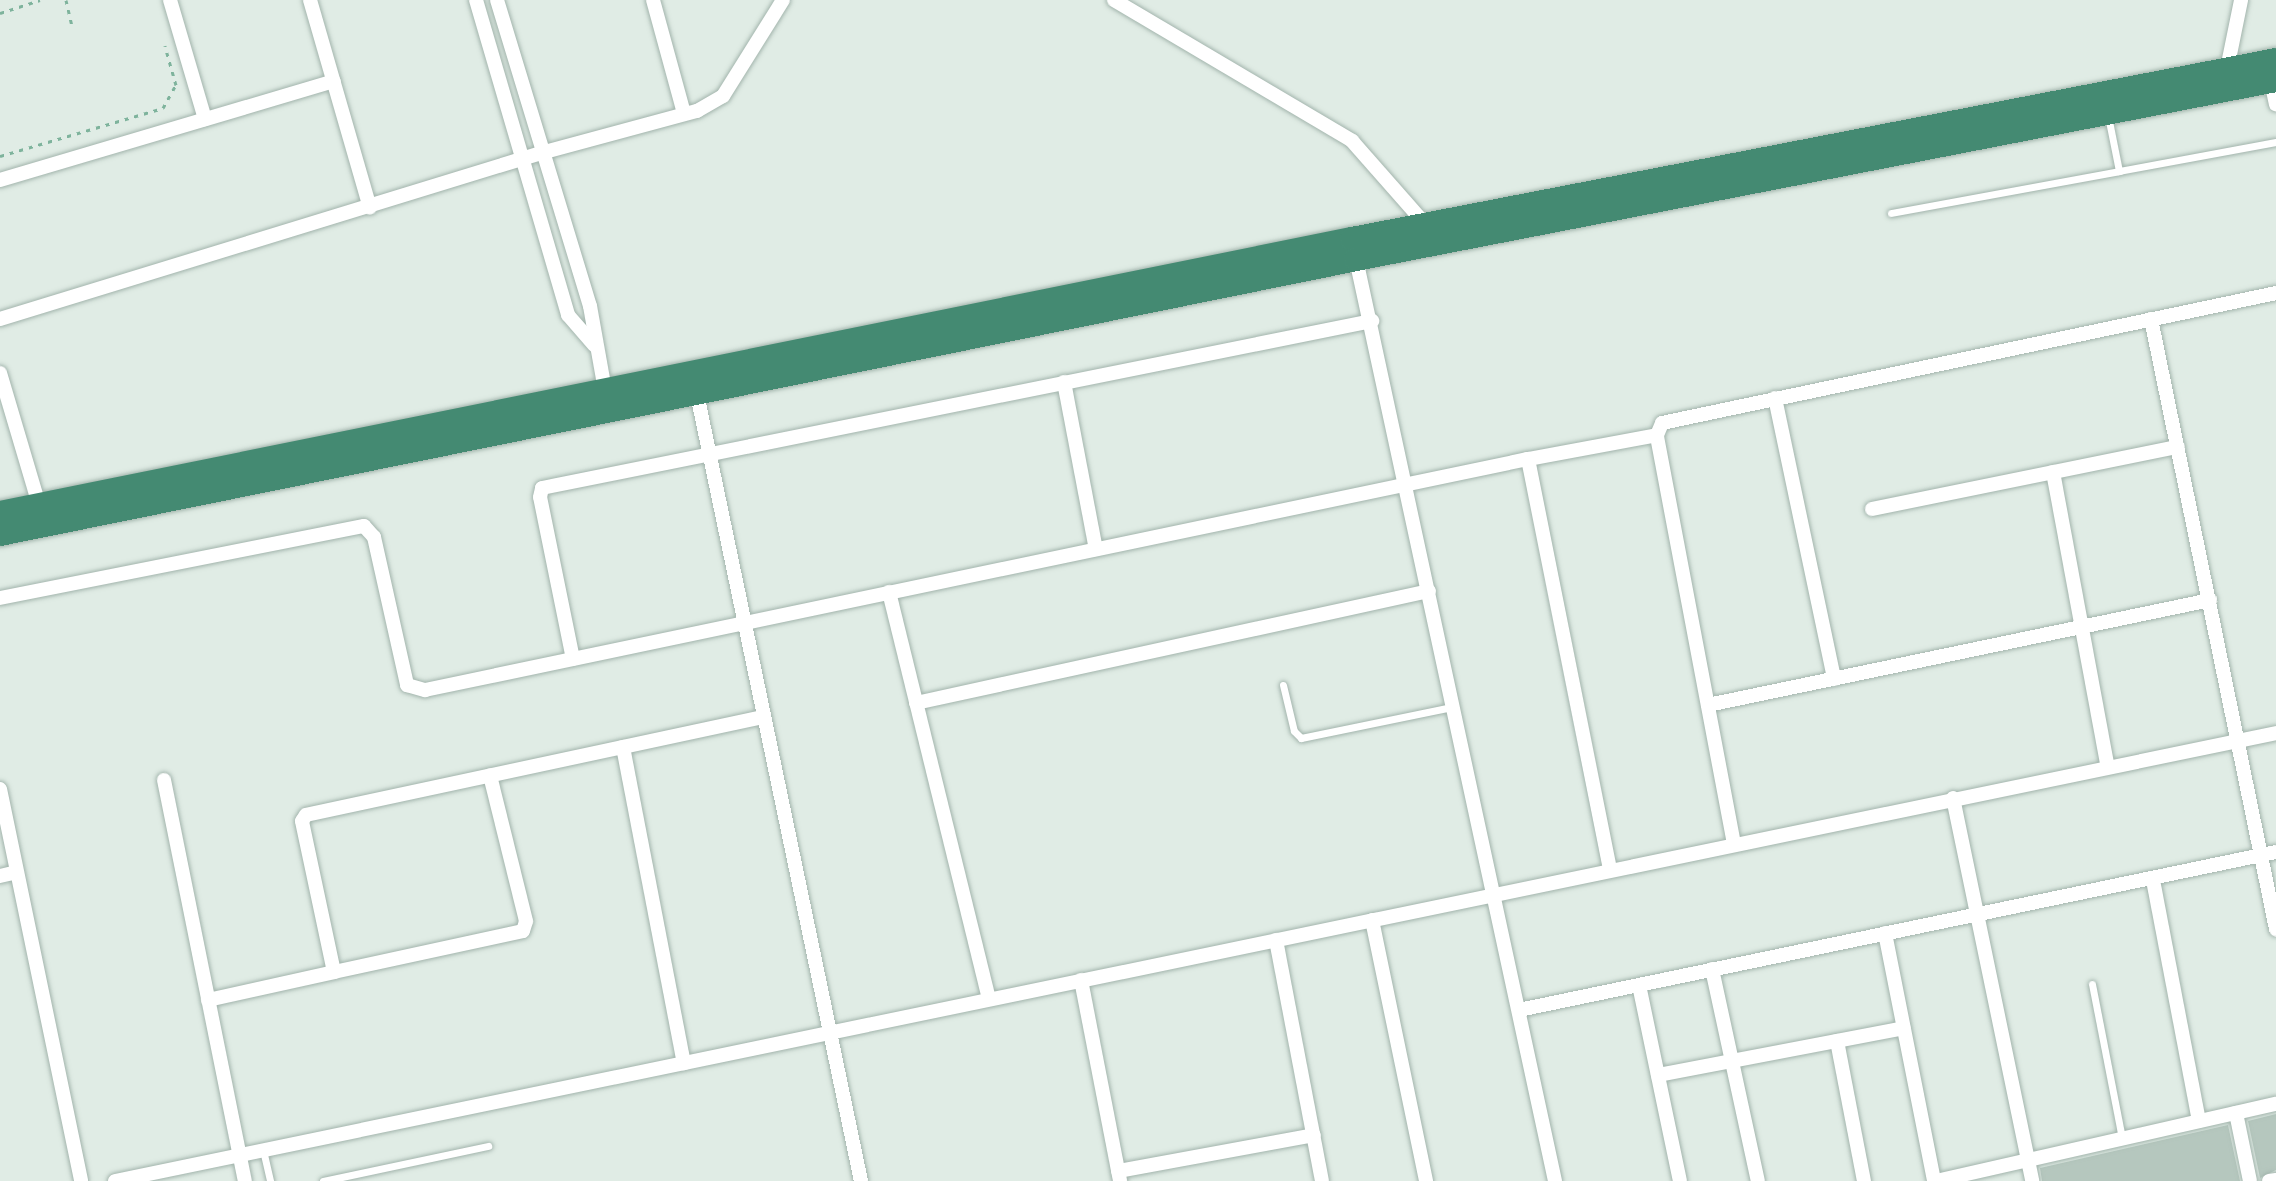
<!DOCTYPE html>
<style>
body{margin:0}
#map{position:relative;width:2276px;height:1181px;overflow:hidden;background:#e0ece5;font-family:Roboto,sans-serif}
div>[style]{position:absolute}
.building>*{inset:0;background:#b5c7be}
.path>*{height:3px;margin-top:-1.5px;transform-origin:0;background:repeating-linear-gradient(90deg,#7eb39c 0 4px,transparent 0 10px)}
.roads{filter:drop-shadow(0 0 2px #a2b4ac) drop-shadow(0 0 2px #a2b4ac)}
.service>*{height:7px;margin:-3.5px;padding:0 3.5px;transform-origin:3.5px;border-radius:3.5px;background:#fff}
.minor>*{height:14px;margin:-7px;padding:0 7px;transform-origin:7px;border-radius:7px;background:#fff}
.trunk>*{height:24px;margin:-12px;padding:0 12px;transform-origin:12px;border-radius:12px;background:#448a72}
span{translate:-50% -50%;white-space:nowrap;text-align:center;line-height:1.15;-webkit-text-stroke:8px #f1f9f4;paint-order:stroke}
</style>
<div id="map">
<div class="building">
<i style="clip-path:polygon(2276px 1114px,2276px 1170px,2260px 1178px,2248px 1121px)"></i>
<i style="clip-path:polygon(2228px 1125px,2240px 1181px,2042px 1181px,2040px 1168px)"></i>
</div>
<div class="path">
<i style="left:66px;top:0;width:27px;rotate:77deg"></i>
<i style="left:0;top:13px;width:42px;rotate:-18deg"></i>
<i style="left:0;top:156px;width:170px;rotate:-16.4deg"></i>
<i style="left:163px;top:108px;width:26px;rotate:-61deg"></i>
<i style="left:176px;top:85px;width:41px;rotate:-105.8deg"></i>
</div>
<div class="roads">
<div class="service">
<i style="left:2119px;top:171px;width:160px;rotate:-10.5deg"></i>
<i style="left:1891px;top:213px;width:232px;rotate:-10.4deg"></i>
<i style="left:2119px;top:171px;width:56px;rotate:-101.3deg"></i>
<i style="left:1283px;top:685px;width:47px;rotate:76.6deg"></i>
<i style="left:1294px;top:731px;width:10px;rotate:45deg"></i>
<i style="left:1301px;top:738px;width:154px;rotate:-11.6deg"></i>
<i style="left:2092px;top:984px;width:158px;rotate:79deg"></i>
<i style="left:263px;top:1150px;width:32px;rotate:77deg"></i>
<i style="left:323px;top:1181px;width:169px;rotate:-12deg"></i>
</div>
<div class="minor">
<i style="left:170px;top:0;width:124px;rotate:73.6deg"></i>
<i style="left:310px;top:0;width:216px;rotate:73.9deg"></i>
<i style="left:476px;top:0;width:328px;rotate:73.7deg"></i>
<i style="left:568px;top:315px;width:40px;rotate:49deg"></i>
<i style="left:497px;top:0;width:320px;rotate:73.1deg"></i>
<i style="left:590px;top:306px;width:91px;rotate:79.9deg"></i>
<i style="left:653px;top:0;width:117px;rotate:74.7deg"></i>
<i style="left:1114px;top:0;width:277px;rotate:30.6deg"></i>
<i style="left:1352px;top:141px;width:113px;rotate:48.6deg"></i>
<i style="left:2226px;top:74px;width:76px;rotate:-78.5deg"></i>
<i style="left:2271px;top:81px;width:24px;rotate:78deg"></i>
<i style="left:0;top:180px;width:348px;rotate:-16.5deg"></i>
<i style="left:1356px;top:259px;width:943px;rotate:77.82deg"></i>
<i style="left:0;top:319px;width:566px;rotate:-17.06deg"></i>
<i style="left:541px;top:153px;width:162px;rotate:-15.1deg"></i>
<i style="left:697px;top:111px;width:30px;rotate:-30deg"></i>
<i style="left:723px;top:96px;width:113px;rotate:-58deg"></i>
<i style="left:2151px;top:319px;width:623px;rotate:78.42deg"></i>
<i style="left:0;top:373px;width:144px;rotate:73.5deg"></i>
<i style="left:1064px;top:382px;width:170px;rotate:79.2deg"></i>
<i style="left:697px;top:394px;width:804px;rotate:78.23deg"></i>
<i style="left:1775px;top:398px;width:287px;rotate:78.1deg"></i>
<i style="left:1528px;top:459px;width:131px;rotate:-10.5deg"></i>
<i style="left:2053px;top:472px;width:297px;rotate:79.5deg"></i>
<i style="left:1872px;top:509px;width:312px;rotate:-11.5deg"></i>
<i style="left:889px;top:592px;width:419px;rotate:76.2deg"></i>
<i style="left:0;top:598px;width:371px;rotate:-11.2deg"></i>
<i style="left:364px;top:526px;width:15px;rotate:48deg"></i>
<i style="left:374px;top:537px;width:152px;rotate:77.4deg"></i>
<i style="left:407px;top:685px;width:19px;rotate:16deg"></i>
<i style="left:425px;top:690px;width:1127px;rotate:-11.83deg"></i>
<i style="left:1528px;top:459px;width:419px;rotate:78.7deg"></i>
<i style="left:573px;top:659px;width:165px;rotate:-101.5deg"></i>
<i style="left:540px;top:497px;width:9px;rotate:-77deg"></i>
<i style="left:542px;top:488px;width:847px;rotate:-11.38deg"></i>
<i style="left:916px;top:703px;width:525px;rotate:-12.32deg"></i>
<i style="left:1708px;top:705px;width:513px;rotate:-11.81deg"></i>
<i style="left:623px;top:747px;width:322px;rotate:79.1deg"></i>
<i style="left:164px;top:780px;width:409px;rotate:78.6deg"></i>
<i style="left:0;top:789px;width:400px;rotate:78.3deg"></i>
<i style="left:1953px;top:798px;width:391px;rotate:78.3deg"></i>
<i style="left:1734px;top:844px;width:416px;rotate:-100.7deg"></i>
<i style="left:1657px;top:435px;width:13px;rotate:-67deg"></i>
<i style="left:1662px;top:423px;width:628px;rotate:-11.95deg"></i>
<i style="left:0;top:876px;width:17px;rotate:-13deg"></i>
<i style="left:2153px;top:880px;width:245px;rotate:79.2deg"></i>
<i style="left:1372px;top:920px;width:267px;rotate:78.3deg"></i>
<i style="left:1885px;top:933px;width:253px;rotate:78.8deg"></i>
<i style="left:1276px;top:940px;width:245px;rotate:79.2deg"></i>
<i style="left:1712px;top:969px;width:217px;rotate:77.8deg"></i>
<i style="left:334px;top:972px;width:193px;rotate:-12.2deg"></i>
<i style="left:523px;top:931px;width:10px;rotate:-73deg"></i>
<i style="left:526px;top:921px;width:150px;rotate:-103.9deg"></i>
<i style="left:1081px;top:980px;width:205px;rotate:79deg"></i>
<i style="left:1639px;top:985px;width:200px;rotate:78.2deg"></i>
<i style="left:208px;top:1000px;width:129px;rotate:-12.5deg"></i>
<i style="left:334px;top:972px;width:154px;rotate:-102deg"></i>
<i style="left:302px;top:821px;width:7px;rotate:-56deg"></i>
<i style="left:306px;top:815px;width:468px;rotate:-12.1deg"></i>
<i style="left:1519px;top:1010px;width:773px;rotate:-11.79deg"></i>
<i style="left:1837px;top:1041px;width:143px;rotate:79.1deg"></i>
<i style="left:1658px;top:1075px;width:250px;rotate:-10.8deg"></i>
<i style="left:2236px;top:1113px;width:69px;rotate:78.4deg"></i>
<i style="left:1118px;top:1171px;width:199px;rotate:-10.4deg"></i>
<i style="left:115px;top:1181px;width:2207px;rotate:-11.71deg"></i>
<i style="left:1936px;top:1181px;width:349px;rotate:-12.8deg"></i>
<i style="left:2269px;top:1181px;width:7px;rotate:-8deg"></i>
</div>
<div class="trunk">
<i style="left:0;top:513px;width:1379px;rotate:-11.46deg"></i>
<i style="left:1352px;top:239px;width:941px;rotate:-10.96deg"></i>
<i style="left:0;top:534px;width:1384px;rotate:-11.46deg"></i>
<i style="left:1356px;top:259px;width:937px;rotate:-11.01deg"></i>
</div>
</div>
</div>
